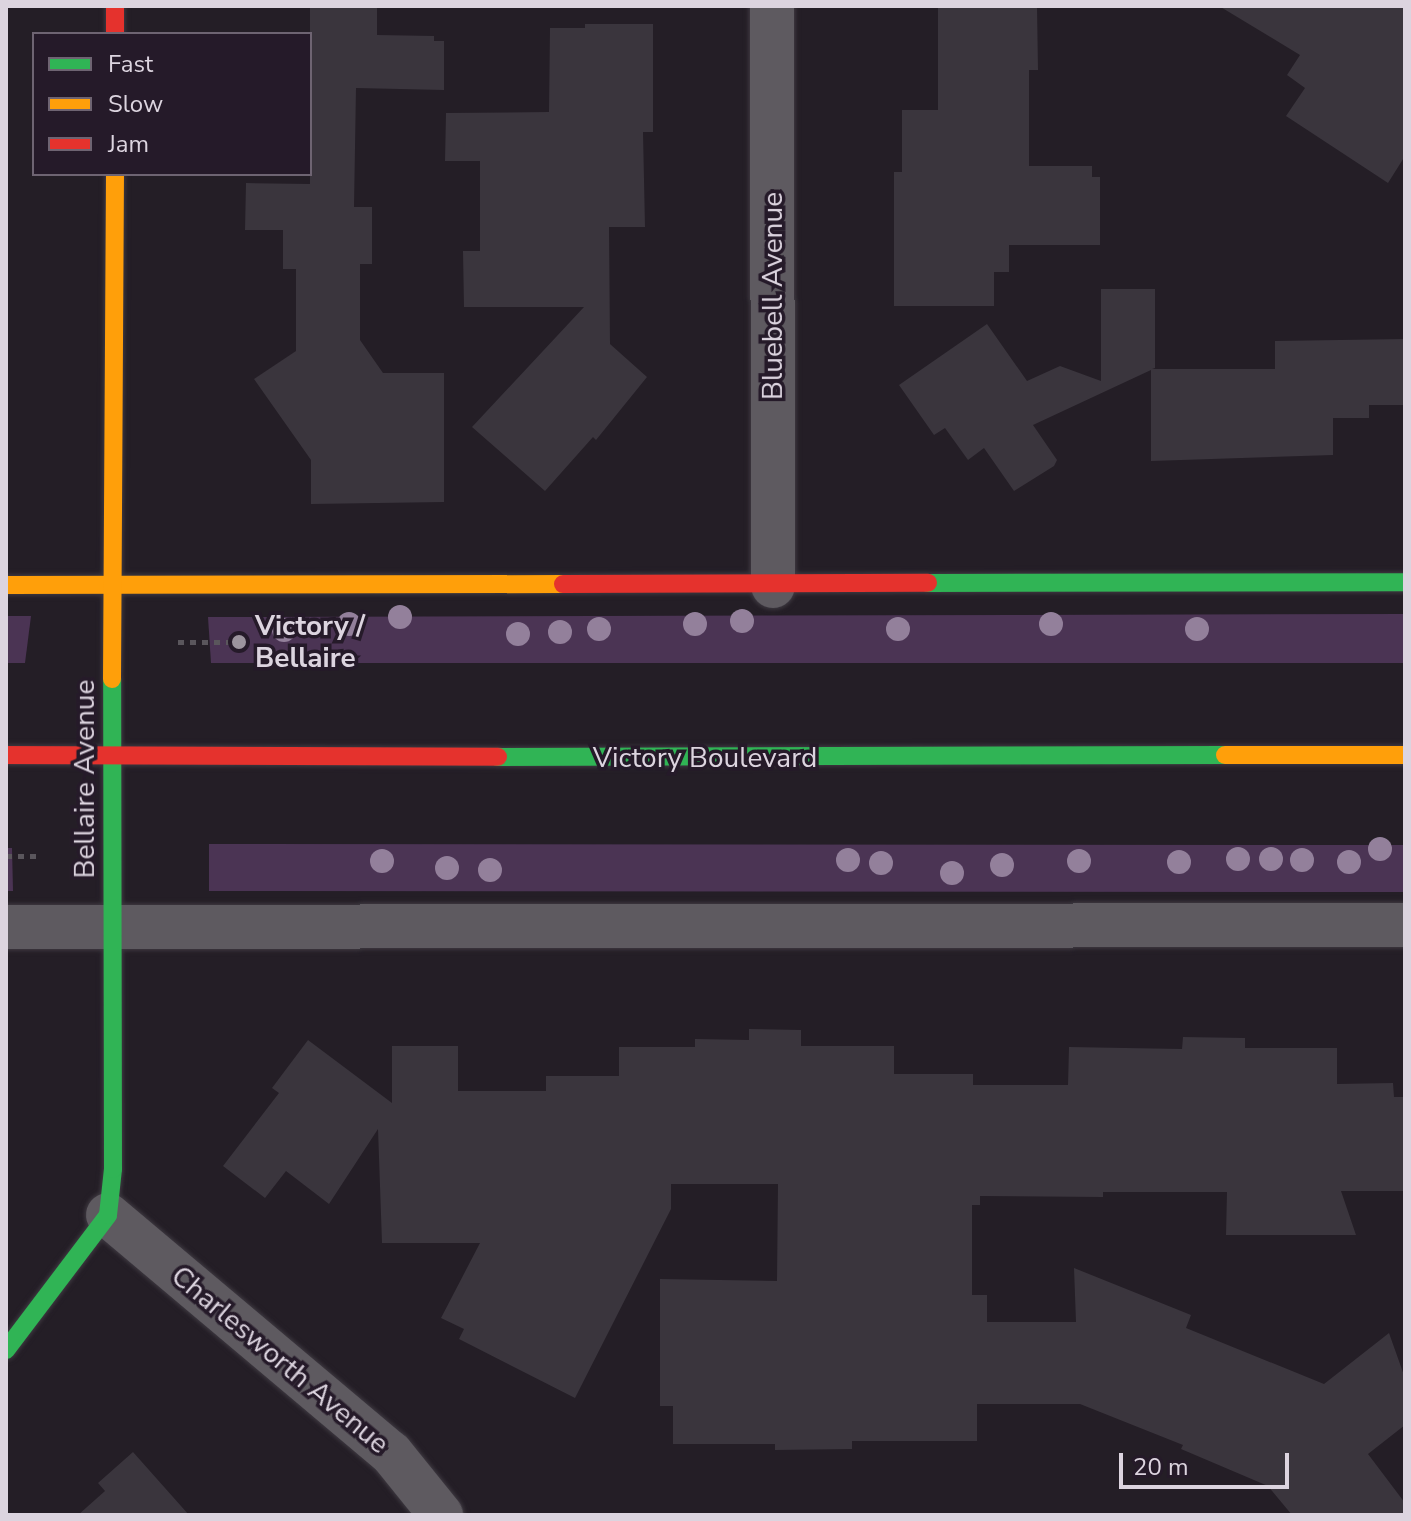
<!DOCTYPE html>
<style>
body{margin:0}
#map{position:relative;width:1411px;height:1521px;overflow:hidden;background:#241e26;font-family:"Nunito Sans",sans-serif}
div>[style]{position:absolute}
.green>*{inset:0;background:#4b3454}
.building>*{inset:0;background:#3a353d}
.path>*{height:5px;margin-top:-2.5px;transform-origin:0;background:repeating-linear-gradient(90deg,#5a565c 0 6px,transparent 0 12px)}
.roads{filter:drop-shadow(0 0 2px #3e3941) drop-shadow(0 0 2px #3e3941)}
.street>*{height:44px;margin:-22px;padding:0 22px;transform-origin:22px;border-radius:22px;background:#5e5a60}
.fast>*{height:18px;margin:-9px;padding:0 9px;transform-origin:9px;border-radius:9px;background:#30b455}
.slow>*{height:18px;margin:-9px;padding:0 9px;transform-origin:9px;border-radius:9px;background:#ff9f0a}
.jam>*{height:18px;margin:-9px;padding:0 9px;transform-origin:9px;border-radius:9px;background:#e5322d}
.trees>*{width:24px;height:24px;margin:-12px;border-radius:50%;background:#93809b}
.dots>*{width:22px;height:22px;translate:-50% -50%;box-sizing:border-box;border:4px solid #251a29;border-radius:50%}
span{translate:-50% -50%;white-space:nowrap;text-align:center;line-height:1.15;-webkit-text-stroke:7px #251a29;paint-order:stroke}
.street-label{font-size:28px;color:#dcd4df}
.poi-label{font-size:28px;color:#dcd4df;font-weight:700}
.left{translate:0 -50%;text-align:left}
.frame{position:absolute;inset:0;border:8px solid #dcd4df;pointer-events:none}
.legend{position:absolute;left:32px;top:32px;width:280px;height:144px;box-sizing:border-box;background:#251a29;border:2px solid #6e6472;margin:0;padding:10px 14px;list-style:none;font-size:24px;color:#dcd4df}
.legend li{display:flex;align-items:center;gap:16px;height:40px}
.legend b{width:40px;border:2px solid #6e6472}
.scale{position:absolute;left:1119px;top:1453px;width:170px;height:36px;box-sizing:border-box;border:4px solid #dcd4df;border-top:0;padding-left:10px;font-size:24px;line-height:28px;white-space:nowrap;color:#dcd4df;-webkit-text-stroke:6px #251a29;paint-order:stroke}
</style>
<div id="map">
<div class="green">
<i style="clip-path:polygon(1405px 614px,1405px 663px,211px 663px,208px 617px)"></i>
<i style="clip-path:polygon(6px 616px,31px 616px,25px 663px,6px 663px)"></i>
<i style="clip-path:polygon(209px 844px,1405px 845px,1405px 892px,209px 891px)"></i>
<i style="clip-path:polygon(6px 848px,12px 848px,13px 891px,6px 891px)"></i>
</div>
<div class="building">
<i style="clip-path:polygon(310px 6px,377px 6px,377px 35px,434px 36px,434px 41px,444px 41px,444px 90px,356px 88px,354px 207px,372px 207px,372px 264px,360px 264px,360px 340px,383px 373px,444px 373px,444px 502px,311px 504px,311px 460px,254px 379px,296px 351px,296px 269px,283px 269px,283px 230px,245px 230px,246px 183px,310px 184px)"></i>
<i style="clip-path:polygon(938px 6px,1037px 6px,1038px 70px,1029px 70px,1029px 166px,1092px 166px,1092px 177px,1100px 177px,1100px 245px,1009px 245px,1009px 272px,994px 272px,994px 306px,894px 306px,894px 172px,902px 172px,902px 110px,938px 110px)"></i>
<i style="clip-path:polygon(1219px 6px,1405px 6px,1405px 156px,1388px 183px,1286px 116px,1305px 88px,1287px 75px,1300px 55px)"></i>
<i style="clip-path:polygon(585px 24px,653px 24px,653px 132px,643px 132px,645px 227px,609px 227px,610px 344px,647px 377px,596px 440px,593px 437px,545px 491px,472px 427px,584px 307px,464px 307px,463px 251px,480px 251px,480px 161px,445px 161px,446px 113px,549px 112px,550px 28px,585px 28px)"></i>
<i style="clip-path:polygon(1101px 289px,1155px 289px,1155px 368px,1152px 369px,1275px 369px,1275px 341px,1405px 339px,1405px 405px,1369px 405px,1369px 418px,1333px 418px,1333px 455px,1151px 461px,1151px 370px,1033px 425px,1057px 460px,1054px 466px,1014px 491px,984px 448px,968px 460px,945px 428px,934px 435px,899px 385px,987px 324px,1027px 381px,1060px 366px,1101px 381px)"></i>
<i style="clip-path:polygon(749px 1029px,801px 1030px,801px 1046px,894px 1046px,894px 1074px,973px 1074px,973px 1085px,1068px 1085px,1069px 1047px,1182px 1049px,1183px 1037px,1245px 1038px,1245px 1048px,1337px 1048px,1337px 1084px,1393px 1083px,1394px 1097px,1405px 1097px,1405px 1191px,1341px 1191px,1356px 1235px,1226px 1235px,1227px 1192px,1103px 1192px,1103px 1197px,980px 1196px,980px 1205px,972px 1205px,972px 1295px,987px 1295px,987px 1322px,1076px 1322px,1074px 1268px,1191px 1315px,1186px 1328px,1324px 1384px,1389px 1333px,1405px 1378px,1405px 1425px,1368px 1454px,1405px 1503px,1405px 1515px,1292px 1515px,1268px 1486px,1181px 1449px,1183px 1445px,1080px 1404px,977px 1404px,977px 1441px,852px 1441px,852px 1449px,775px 1450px,775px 1444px,673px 1444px,673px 1406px,660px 1406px,660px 1279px,777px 1281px,778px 1184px,671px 1184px,671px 1209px,575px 1398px,459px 1339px,464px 1329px,441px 1318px,480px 1243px,382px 1243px,378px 1129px,329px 1204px,286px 1171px,265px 1198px,223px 1166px,279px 1093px,272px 1088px,308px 1040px,392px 1103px,392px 1046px,458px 1046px,458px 1091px,546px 1091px,546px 1076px,619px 1076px,619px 1047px,695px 1047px,695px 1039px,749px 1040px)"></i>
<i style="clip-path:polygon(133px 1452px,189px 1515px,78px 1515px,105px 1491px,98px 1483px)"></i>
</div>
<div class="path">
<i style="left:178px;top:642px;width:61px"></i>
<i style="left:6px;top:856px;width:35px"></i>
</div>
<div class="roads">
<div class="street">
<i style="left:772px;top:6px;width:580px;rotate:89.9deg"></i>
<i style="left:6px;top:927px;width:1399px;rotate:-0.08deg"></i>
<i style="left:108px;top:1215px;width:370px;rotate:40.1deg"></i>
<i style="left:391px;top:1453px;width:80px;rotate:51.1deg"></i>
</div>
<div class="fast">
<i style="left:928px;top:583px;width:477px;rotate:-0.1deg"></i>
<i style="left:498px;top:757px;width:727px;rotate:-0.16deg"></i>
<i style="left:6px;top:1350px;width:169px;rotate:-52.9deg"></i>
<i style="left:108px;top:1215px;width:46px;rotate:-83.8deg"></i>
<i style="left:113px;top:1169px;width:490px;rotate:-90.1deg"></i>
</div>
<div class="slow">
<i style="left:6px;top:585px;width:557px;rotate:-0.1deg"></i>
<i style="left:112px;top:679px;width:505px;rotate:-89.66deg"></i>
<i style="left:1225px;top:755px;width:180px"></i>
</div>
<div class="jam">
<i style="left:115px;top:6px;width:28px;rotate:90deg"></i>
<i style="left:563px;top:584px;width:365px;rotate:-0.2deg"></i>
<i style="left:6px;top:755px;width:492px;rotate:0.2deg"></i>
</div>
</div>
<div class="trees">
<i style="left:400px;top:617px"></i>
<i style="left:742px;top:621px"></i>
<i style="left:349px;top:624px"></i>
<i style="left:695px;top:624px"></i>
<i style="left:1051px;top:624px"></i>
<i style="left:599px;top:629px"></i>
<i style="left:898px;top:629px"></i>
<i style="left:1197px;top:629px"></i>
<i style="left:284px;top:630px"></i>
<i style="left:560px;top:632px"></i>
<i style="left:518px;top:634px"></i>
<i style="left:1380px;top:849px"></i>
<i style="left:1238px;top:859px"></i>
<i style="left:1271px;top:859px"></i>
<i style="left:848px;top:860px"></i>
<i style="left:1302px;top:860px"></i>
<i style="left:382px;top:861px"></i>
<i style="left:1079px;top:861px"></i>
<i style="left:1179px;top:862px"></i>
<i style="left:1349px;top:862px"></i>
<i style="left:881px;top:863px"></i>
<i style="left:1002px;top:865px"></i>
<i style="left:447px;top:868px"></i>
<i style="left:490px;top:870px"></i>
<i style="left:952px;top:873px"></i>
</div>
<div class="dots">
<i style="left:239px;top:642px;background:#9c949e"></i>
</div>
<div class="street-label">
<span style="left:773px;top:296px;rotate:-90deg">Bluebell Avenue</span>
<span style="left:705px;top:758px">Victory Boulevard</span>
<span style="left:85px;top:779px;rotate:-90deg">Bellaire Avenue</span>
<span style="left:280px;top:1360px;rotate:40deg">Charlesworth Avenue</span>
</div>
<div class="poi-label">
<span class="left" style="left:255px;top:642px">Victory /<br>Bellaire</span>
</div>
<div class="frame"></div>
<ul class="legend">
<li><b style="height:10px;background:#30b455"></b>Fast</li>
<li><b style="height:10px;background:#ff9f0a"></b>Slow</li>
<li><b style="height:10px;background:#e5322d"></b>Jam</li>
</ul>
<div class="scale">20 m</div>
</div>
